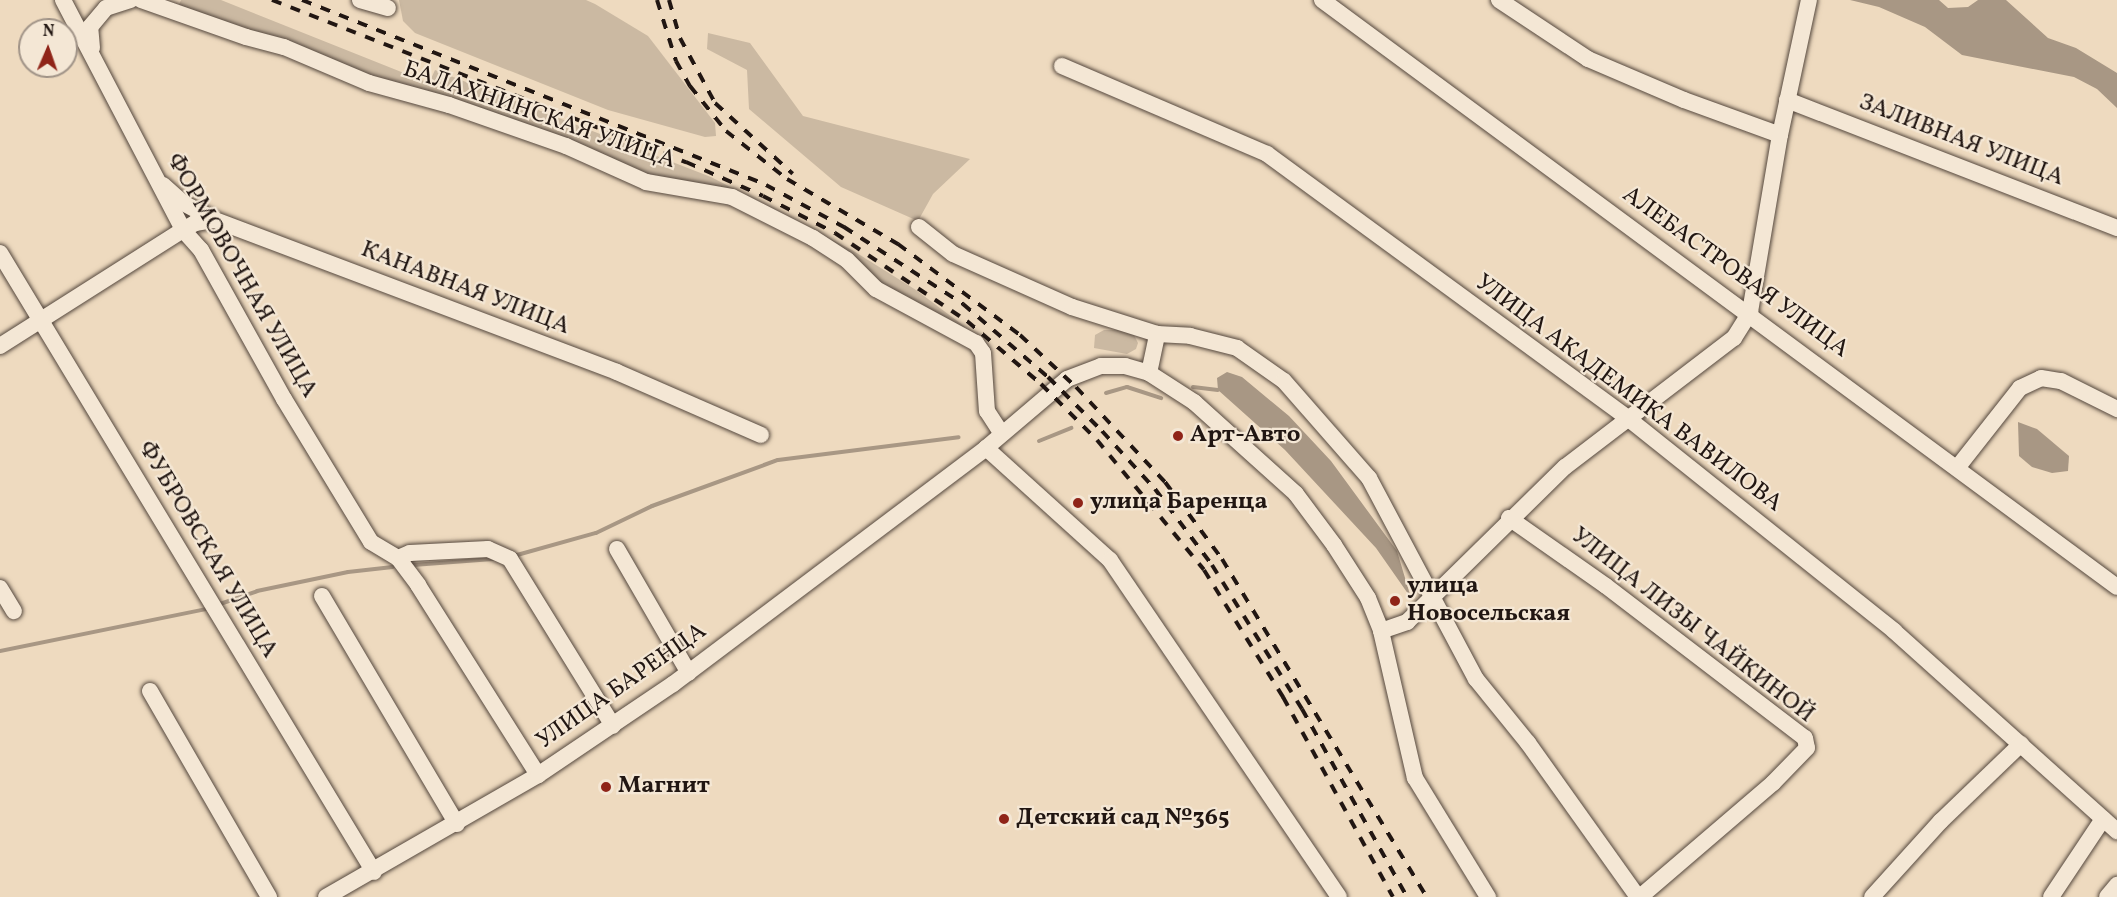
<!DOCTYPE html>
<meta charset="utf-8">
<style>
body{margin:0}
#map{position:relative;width:2117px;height:897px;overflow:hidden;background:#eedabf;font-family:Vollkorn,serif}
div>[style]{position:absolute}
.green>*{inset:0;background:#cbb9a2}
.water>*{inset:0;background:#a89784}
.stream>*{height:4px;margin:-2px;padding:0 2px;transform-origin:2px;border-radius:2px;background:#a89784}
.roads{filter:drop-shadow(0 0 2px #54473d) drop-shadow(0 0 2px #54473d)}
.minor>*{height:16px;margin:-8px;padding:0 8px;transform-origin:8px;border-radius:8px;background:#f4e7d5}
.rail>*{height:4px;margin-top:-2px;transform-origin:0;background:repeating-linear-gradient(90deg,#211612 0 10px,transparent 0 20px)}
.dots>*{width:16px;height:16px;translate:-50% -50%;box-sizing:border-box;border:3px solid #f4e7d5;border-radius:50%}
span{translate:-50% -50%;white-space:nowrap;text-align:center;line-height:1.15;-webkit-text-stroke:4.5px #f4e7d5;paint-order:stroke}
.street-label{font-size:24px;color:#211612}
.poi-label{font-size:24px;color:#211612;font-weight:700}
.left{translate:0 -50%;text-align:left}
.north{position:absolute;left:18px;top:18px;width:60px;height:60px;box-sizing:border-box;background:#f4e7d5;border:2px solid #a09387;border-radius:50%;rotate:2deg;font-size:16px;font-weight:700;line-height:24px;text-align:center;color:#211612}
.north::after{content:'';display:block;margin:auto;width:21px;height:27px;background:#8f2418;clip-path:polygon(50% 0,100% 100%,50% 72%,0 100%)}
</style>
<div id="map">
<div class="green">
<i style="clip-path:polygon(181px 0,221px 0,429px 83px,435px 70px,711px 177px,852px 250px,916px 290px,964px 326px,969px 337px,875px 283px,786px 220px,666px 183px,371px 79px,178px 7px)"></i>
<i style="clip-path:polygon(399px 0,586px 0,595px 4px,648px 36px,715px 123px,716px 136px,705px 137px,608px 110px,415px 33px,403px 21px)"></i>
<i style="clip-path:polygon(708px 33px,750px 43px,803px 116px,970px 159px,933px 194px,918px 221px,841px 187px,749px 109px,747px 70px,707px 49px)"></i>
<i style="clip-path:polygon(1104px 330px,1121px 330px,1134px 335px,1138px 343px,1136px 349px,1127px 354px,1094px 348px,1095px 335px)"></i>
</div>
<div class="water">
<i style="clip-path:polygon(1850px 0,1939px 0,1948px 8px,1968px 7px,1978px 0,2006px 0,2048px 38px,2076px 48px,2117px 73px,2117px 108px,2097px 89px,2074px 77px,1962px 55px,1925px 27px,1879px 7px)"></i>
<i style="clip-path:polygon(1227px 372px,1242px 377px,1289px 416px,1331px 461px,1397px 551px,1411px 598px,1376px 548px,1285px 450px,1218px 390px,1217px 378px)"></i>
<i style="clip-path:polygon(2018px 422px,2037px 429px,2069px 456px,2068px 471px,2052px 473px,2032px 467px,2019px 456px)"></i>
</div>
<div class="stream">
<i style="left:1193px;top:387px;width:25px;rotate:7deg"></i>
<i style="left:1106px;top:393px;width:22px;rotate:-16deg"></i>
<i style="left:1127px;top:387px;width:36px;rotate:18deg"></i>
<i style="left:1039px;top:441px;width:35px;rotate:-22deg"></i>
<i style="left:517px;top:555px;width:82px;rotate:-15.6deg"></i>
<i style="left:596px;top:533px;width:62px;rotate:-25.7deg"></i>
<i style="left:652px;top:506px;width:134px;rotate:-20.1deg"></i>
<i style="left:778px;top:460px;width:182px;rotate:-7.2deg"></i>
<i style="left:413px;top:565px;width:80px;rotate:-4.3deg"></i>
<i style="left:220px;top:604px;width:39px;rotate:-19deg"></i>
<i style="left:257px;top:591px;width:93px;rotate:-11.8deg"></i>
<i style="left:348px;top:572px;width:45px;rotate:-6.3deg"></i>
<i style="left:0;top:651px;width:210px;rotate:-11.5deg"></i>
</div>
<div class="roads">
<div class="minor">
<i style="left:63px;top:0;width:259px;rotate:62.4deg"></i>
<i style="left:183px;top:230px;width:27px;rotate:48deg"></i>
<i style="left:201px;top:250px;width:171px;rotate:60.9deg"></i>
<i style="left:284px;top:399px;width:167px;rotate:58.7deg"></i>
<i style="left:371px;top:542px;width:31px;rotate:31deg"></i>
<i style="left:398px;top:558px;width:34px;rotate:53deg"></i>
<i style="left:418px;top:585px;width:225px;rotate:57.7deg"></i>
<i style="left:141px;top:0;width:111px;rotate:19.4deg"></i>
<i style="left:246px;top:37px;width:39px;rotate:15deg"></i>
<i style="left:284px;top:47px;width:92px;rotate:23deg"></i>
<i style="left:369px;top:83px;width:83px;rotate:15.4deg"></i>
<i style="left:449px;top:105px;width:124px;rotate:19.3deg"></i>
<i style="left:566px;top:146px;width:88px;rotate:24.2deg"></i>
<i style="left:646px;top:182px;width:87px;rotate:9.9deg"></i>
<i style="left:732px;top:197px;width:91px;rotate:26.8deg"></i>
<i style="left:813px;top:238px;width:40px;rotate:32.9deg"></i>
<i style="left:847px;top:260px;width:41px;rotate:45deg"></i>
<i style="left:876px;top:289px;width:114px;rotate:28.4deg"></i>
<i style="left:976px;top:343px;width:12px;rotate:55deg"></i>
<i style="left:983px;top:353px;width:58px;rotate:86.1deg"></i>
<i style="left:987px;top:411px;width:27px;rotate:57deg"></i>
<i style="left:360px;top:0;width:29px;rotate:16deg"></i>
<i style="left:1322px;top:0;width:988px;rotate:36.44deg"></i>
<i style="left:1499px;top:0;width:107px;rotate:33.5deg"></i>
<i style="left:1588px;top:59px;width:104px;rotate:23.1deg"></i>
<i style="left:1684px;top:100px;width:102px;rotate:20deg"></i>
<i style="left:92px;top:48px;width:21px;rotate:-95deg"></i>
<i style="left:90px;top:27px;width:25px;rotate:-50deg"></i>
<i style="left:106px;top:8px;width:26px;rotate:-18deg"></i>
<i style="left:1062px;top:66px;width:223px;rotate:23.2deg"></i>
<i style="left:1267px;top:154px;width:450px;rotate:36.2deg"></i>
<i style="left:1630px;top:420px;width:338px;rotate:38.6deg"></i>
<i style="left:1894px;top:631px;width:300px;rotate:41.9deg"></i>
<i style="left:1787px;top:100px;width:354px;rotate:21.2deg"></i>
<i style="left:163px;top:185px;width:27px;rotate:42deg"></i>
<i style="left:183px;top:203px;width:36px;rotate:28deg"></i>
<i style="left:215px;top:220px;width:430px;rotate:20.7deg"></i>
<i style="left:617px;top:372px;width:157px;rotate:23.6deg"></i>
<i style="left:919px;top:227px;width:43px;rotate:38.5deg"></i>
<i style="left:953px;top:254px;width:130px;rotate:24deg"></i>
<i style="left:1072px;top:307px;width:89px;rotate:17.6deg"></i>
<i style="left:1157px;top:334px;width:33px;rotate:3deg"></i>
<i style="left:1190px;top:336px;width:49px;rotate:14.3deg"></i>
<i style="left:1237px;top:348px;width:57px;rotate:35.1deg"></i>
<i style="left:1284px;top:381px;width:129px;rotate:48.8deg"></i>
<i style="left:1369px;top:478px;width:228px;rotate:62deg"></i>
<i style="left:1476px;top:679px;width:82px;rotate:50.9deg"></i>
<i style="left:1528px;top:743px;width:189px;rotate:54.5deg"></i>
<i style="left:0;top:253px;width:723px;rotate:58.86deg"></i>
<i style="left:0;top:346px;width:217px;rotate:-32.4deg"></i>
<i style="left:183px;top:230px;width:14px;rotate:-30deg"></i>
<i style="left:195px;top:223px;width:20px;rotate:-9deg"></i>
<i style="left:1149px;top:373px;width:40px;rotate:-78deg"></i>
<i style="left:986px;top:448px;width:167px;rotate:42.1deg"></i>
<i style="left:1110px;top:560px;width:407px;rotate:55.8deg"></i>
<i style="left:1957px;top:468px;width:102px;rotate:-51.8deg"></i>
<i style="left:2020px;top:388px;width:23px;rotate:-25deg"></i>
<i style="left:2041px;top:378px;width:20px;rotate:9deg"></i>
<i style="left:2061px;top:381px;width:63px;rotate:26.6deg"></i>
<i style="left:1509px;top:518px;width:118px;rotate:35deg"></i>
<i style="left:1606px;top:586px;width:250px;rotate:37.4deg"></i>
<i style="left:1805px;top:738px;width:10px;rotate:79deg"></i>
<i style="left:1807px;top:748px;width:49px;rotate:134.2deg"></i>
<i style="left:1773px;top:783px;width:175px;rotate:139.4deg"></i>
<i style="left:617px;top:549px;width:143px;rotate:59.9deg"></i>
<i style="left:398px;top:558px;width:13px;rotate:-23deg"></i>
<i style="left:410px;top:553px;width:78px;rotate:-2.9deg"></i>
<i style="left:488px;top:549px;width:24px;rotate:24deg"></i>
<i style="left:510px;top:559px;width:196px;rotate:58.3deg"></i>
<i style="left:0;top:588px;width:27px;rotate:59deg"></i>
<i style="left:322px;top:596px;width:265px;rotate:59.4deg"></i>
<i style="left:1381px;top:631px;width:28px;rotate:-19deg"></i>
<i style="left:1407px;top:622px;width:221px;rotate:-44.5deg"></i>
<i style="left:1565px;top:467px;width:213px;rotate:-37.4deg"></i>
<i style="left:1734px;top:338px;width:31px;rotate:-58deg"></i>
<i style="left:1750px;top:312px;width:180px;rotate:-80.4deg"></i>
<i style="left:1780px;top:135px;width:138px;rotate:-77.9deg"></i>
<i style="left:150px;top:691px;width:238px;rotate:60deg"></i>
<i style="left:326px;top:897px;width:245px;rotate:-29.9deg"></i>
<i style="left:538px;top:775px;width:163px;rotate:-34deg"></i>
<i style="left:673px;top:684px;width:392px;rotate:-37deg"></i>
<i style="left:986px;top:448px;width:106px;rotate:-40.4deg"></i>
<i style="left:1067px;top:379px;width:36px;rotate:-21deg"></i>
<i style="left:1101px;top:366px;width:24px"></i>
<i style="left:1125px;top:366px;width:25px;rotate:16deg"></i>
<i style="left:1149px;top:373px;width:54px;rotate:32.8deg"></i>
<i style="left:1194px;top:402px;width:137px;rotate:42deg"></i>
<i style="left:1296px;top:494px;width:64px;rotate:53.3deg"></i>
<i style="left:1334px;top:545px;width:63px;rotate:57.3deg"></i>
<i style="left:1368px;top:598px;width:35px;rotate:68deg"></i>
<i style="left:1381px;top:631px;width:151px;rotate:77deg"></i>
<i style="left:1415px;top:778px;width:140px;rotate:58.5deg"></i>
<i style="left:1872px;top:897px;width:103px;rotate:-47.8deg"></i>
<i style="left:1941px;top:821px;width:111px;rotate:-43.9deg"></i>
<i style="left:2051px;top:897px;width:94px;rotate:-56.3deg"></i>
<i style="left:2107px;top:897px;width:16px;rotate:-50deg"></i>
</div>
</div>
<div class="rail">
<i style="left:272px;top:0;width:445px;rotate:21.4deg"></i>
<i style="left:686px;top:162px;width:84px;rotate:23.8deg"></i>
<i style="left:763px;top:196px;width:81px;rotate:27.2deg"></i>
<i style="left:835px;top:233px;width:159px;rotate:33.7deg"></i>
<i style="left:967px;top:321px;width:97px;rotate:40.4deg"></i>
<i style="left:1041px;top:384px;width:79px;rotate:45deg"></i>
<i style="left:1097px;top:440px;width:168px;rotate:50.5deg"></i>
<i style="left:1204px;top:570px;width:150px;rotate:58.1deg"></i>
<i style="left:1283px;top:697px;width:228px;rotate:61.2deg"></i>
<i style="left:302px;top:0;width:500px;rotate:21.7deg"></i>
<i style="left:766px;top:185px;width:89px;rotate:28.3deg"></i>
<i style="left:844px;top:227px;width:142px;rotate:32.9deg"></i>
<i style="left:963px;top:304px;width:112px;rotate:40.7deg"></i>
<i style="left:1048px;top:377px;width:76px;rotate:45deg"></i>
<i style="left:1102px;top:431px;width:79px;rotate:47.6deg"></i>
<i style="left:1155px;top:489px;width:95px;rotate:53.1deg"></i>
<i style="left:1212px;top:565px;width:170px;rotate:58deg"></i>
<i style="left:1302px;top:709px;width:215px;rotate:60.8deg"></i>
<i style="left:657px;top:0;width:64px;rotate:72.7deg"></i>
<i style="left:676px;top:61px;width:29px;rotate:61deg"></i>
<i style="left:690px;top:86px;width:58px;rotate:51.3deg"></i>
<i style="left:726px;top:131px;width:78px;rotate:38.2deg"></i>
<i style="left:787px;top:179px;width:129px;rotate:30.4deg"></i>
<i style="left:898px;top:244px;width:152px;rotate:36.7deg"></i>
<i style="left:1020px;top:335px;width:76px;rotate:42.9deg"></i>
<i style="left:1076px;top:387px;width:130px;rotate:46.9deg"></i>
<i style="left:1165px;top:482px;width:96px;rotate:53.5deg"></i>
<i style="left:1222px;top:559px;width:395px;rotate:58.8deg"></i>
<i style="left:669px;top:0;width:40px;rotate:74deg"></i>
<i style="left:680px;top:38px;width:74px;rotate:61.7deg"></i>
<i style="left:715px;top:103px;width:105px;rotate:42.3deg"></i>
</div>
<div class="dots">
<i style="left:1178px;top:436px;background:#8f2418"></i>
<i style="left:1078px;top:503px;background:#8f2418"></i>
<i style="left:1395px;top:601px;background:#8f2418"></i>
<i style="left:606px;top:787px;background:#8f2418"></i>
<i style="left:1004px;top:819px;background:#8f2418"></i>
</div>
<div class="street-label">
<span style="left:539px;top:116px;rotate:19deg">БАЛАХНИНСКАЯ УЛИЦА</span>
<span style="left:1961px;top:141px;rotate:21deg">ЗАЛИВНАЯ УЛИЦА</span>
<span style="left:1735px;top:273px;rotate:36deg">АЛЕБАСТРОВАЯ УЛИЦА</span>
<span style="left:241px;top:276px;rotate:60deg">ФОРМОВОЧНАЯ УЛИЦА</span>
<span style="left:465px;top:289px;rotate:21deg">КАНАВНАЯ УЛИЦА</span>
<span style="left:1628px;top:394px;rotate:37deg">УЛИЦА АКАДЕМИКА ВАВИЛОВА</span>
<span style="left:207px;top:550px;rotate:59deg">ФУБРОВСКАЯ УЛИЦА</span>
<span style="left:1692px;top:626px;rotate:38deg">УЛИЦА ЛИЗЫ ЧАЙКИНОЙ</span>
<span style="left:622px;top:687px;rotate:-35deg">УЛИЦА БАРЕНЦА</span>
</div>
<div class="poi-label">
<span class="left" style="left:1190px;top:436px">Арт-Авто</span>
<span class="left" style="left:1090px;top:503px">улица Баренца</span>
<span class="left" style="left:1407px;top:601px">улица<br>Новосельская</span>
<span class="left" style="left:618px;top:787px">Магнит</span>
<span class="left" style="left:1016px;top:819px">Детский сад №365</span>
</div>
<div class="north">N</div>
</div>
